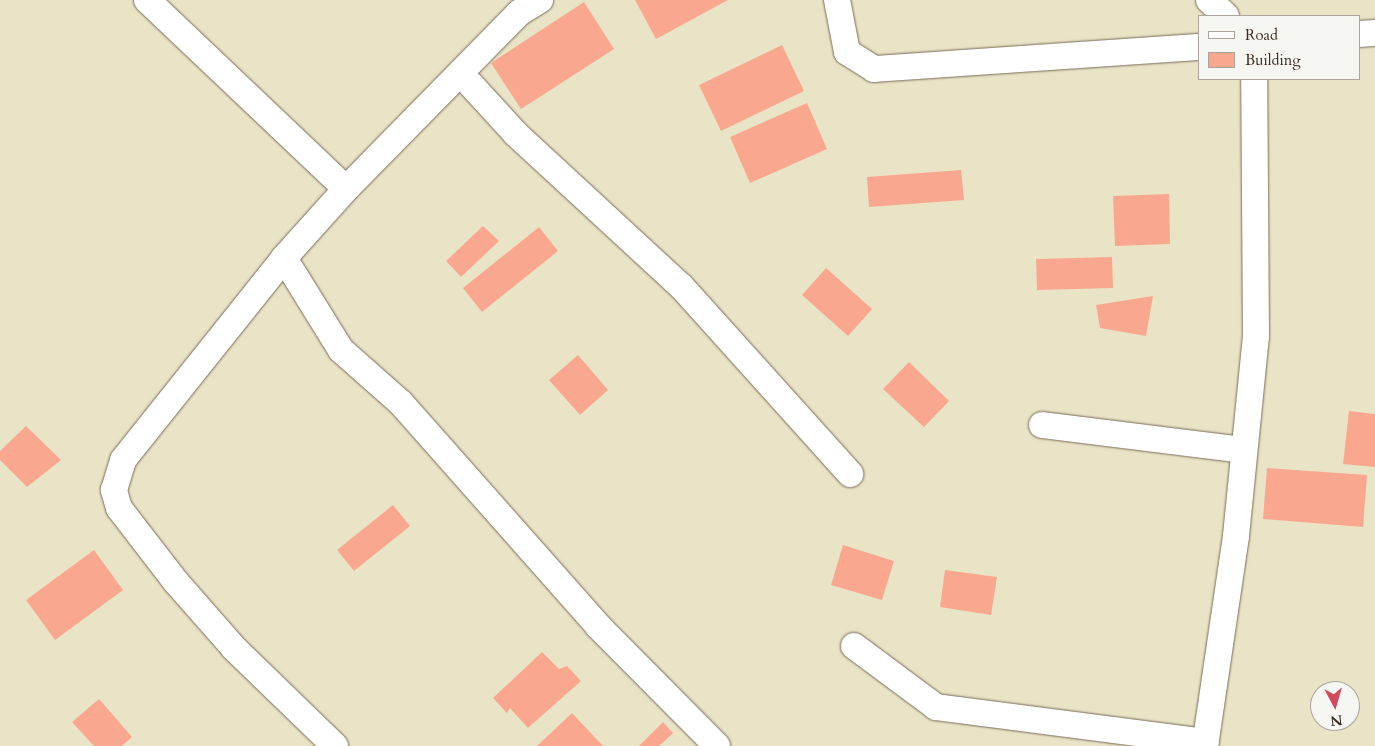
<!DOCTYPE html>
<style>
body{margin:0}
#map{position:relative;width:1375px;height:746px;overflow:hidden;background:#eae4c6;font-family:Cardo,serif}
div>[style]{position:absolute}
.building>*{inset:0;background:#f9a88f}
.roads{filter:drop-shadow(0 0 1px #786b59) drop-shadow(0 0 1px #786b59)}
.minor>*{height:26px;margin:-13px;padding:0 13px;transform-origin:13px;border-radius:13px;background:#fff}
span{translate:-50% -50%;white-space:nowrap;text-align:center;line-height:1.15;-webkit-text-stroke:4px #f6f6f2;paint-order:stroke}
.legend{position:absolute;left:1198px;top:15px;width:162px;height:65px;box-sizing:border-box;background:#f6f6f2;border:1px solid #aba49d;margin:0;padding:6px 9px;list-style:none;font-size:15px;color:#3b2a1e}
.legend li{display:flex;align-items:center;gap:10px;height:25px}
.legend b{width:25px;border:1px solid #aba49d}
.north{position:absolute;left:1310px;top:681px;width:50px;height:50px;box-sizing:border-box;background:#f6f6f2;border:1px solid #aba49d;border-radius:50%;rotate:174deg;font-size:14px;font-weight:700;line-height:20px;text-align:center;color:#3b2a1e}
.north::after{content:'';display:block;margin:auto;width:18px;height:22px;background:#d1495b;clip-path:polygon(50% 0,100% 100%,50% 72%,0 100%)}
</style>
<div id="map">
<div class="building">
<i style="clip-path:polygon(635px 0,728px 0,656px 39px)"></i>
<i style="clip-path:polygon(584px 2px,614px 49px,521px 109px,491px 63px)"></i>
<i style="clip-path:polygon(782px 45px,804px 91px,721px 131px,699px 85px)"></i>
<i style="clip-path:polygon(807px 103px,827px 149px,750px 183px,730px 137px)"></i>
<i style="clip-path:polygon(961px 170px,964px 200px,869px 207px,867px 177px)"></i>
<i style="clip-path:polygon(1169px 194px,1170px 244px,1115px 246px,1113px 196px)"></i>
<i style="clip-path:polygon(483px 226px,499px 241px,461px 277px,446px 261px)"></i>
<i style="clip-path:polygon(539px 227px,558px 251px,482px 312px,463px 288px)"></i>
<i style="clip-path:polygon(1112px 257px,1113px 288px,1037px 290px,1036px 259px)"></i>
<i style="clip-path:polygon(826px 268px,872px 309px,848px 336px,802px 295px)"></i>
<i style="clip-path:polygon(1153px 296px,1146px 336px,1100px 328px,1096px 305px)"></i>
<i style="clip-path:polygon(578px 355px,608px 390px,580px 415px,549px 380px)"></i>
<i style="clip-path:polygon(909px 362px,949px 401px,924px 427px,883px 389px)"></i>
<i style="clip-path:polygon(1349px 411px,1375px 414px,1375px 467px,1343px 464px)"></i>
<i style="clip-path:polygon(26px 426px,61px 460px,27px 487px,0 460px,0 451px)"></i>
<i style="clip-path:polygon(1267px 468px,1367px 475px,1363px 527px,1263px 519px)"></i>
<i style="clip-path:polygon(393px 505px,410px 526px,354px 571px,337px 550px)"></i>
<i style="clip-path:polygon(843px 545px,894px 561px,882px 600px,831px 585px)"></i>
<i style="clip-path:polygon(94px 550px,123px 590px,55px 640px,26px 600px)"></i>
<i style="clip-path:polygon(945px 570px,997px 577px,991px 615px,940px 607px)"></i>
<i style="clip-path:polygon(542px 652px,559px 669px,567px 666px,581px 681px,528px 728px,510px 708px,507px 713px,493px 698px)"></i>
<i style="clip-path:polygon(99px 699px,132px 737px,122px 746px,94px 746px,72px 722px)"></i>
<i style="clip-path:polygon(572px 713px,603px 746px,537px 746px)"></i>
<i style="clip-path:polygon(663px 722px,673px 733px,659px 746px,639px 746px)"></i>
</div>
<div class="roads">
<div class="minor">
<i style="left:147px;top:0;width:274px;rotate:43.5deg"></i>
<i style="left:346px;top:189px;width:247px;rotate:-45.5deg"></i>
<i style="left:519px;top:13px;width:25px;rotate:-32deg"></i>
<i style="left:837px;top:0;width:53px;rotate:79.1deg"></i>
<i style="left:847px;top:52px;width:32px;rotate:32deg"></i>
<i style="left:874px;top:69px;width:326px;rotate:-3.9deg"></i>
<i style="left:1209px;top:0;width:23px;rotate:43deg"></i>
<i style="left:1359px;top:34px;width:16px;rotate:-4deg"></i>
<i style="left:462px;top:75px;width:80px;rotate:47.5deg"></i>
<i style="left:516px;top:134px;width:224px;rotate:42.7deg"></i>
<i style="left:681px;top:286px;width:253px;rotate:48deg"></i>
<i style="left:284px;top:258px;width:108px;rotate:58.2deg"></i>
<i style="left:341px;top:350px;width:80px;rotate:41.5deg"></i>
<i style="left:401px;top:403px;width:298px;rotate:48.5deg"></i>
<i style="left:598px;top:626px;width:169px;rotate:45.2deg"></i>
<i style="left:1042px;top:425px;width:203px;rotate:7.1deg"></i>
<i style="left:854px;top:646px;width:102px;rotate:36.6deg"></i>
<i style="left:936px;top:707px;width:272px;rotate:7.4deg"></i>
<i style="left:335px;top:746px;width:141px;rotate:-135.9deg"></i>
<i style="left:234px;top:648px;width:88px;rotate:-131.3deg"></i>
<i style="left:176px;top:582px;width:93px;rotate:-127.6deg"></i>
<i style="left:119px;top:508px;width:19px;rotate:-106deg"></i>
<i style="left:114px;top:490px;width:31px;rotate:-73deg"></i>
<i style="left:123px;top:460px;width:258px;rotate:-51.4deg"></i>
<i style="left:284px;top:258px;width:93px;rotate:-48.1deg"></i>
<i style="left:1205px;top:746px;width:212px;rotate:-81.6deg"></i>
<i style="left:1236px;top:536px;width:200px;rotate:-84.3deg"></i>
<i style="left:1256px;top:337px;width:258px;rotate:-90.4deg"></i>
</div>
</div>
<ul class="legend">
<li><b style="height:6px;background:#fff"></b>Road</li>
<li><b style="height:14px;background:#f9a88f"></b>Building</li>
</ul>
<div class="north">N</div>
</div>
